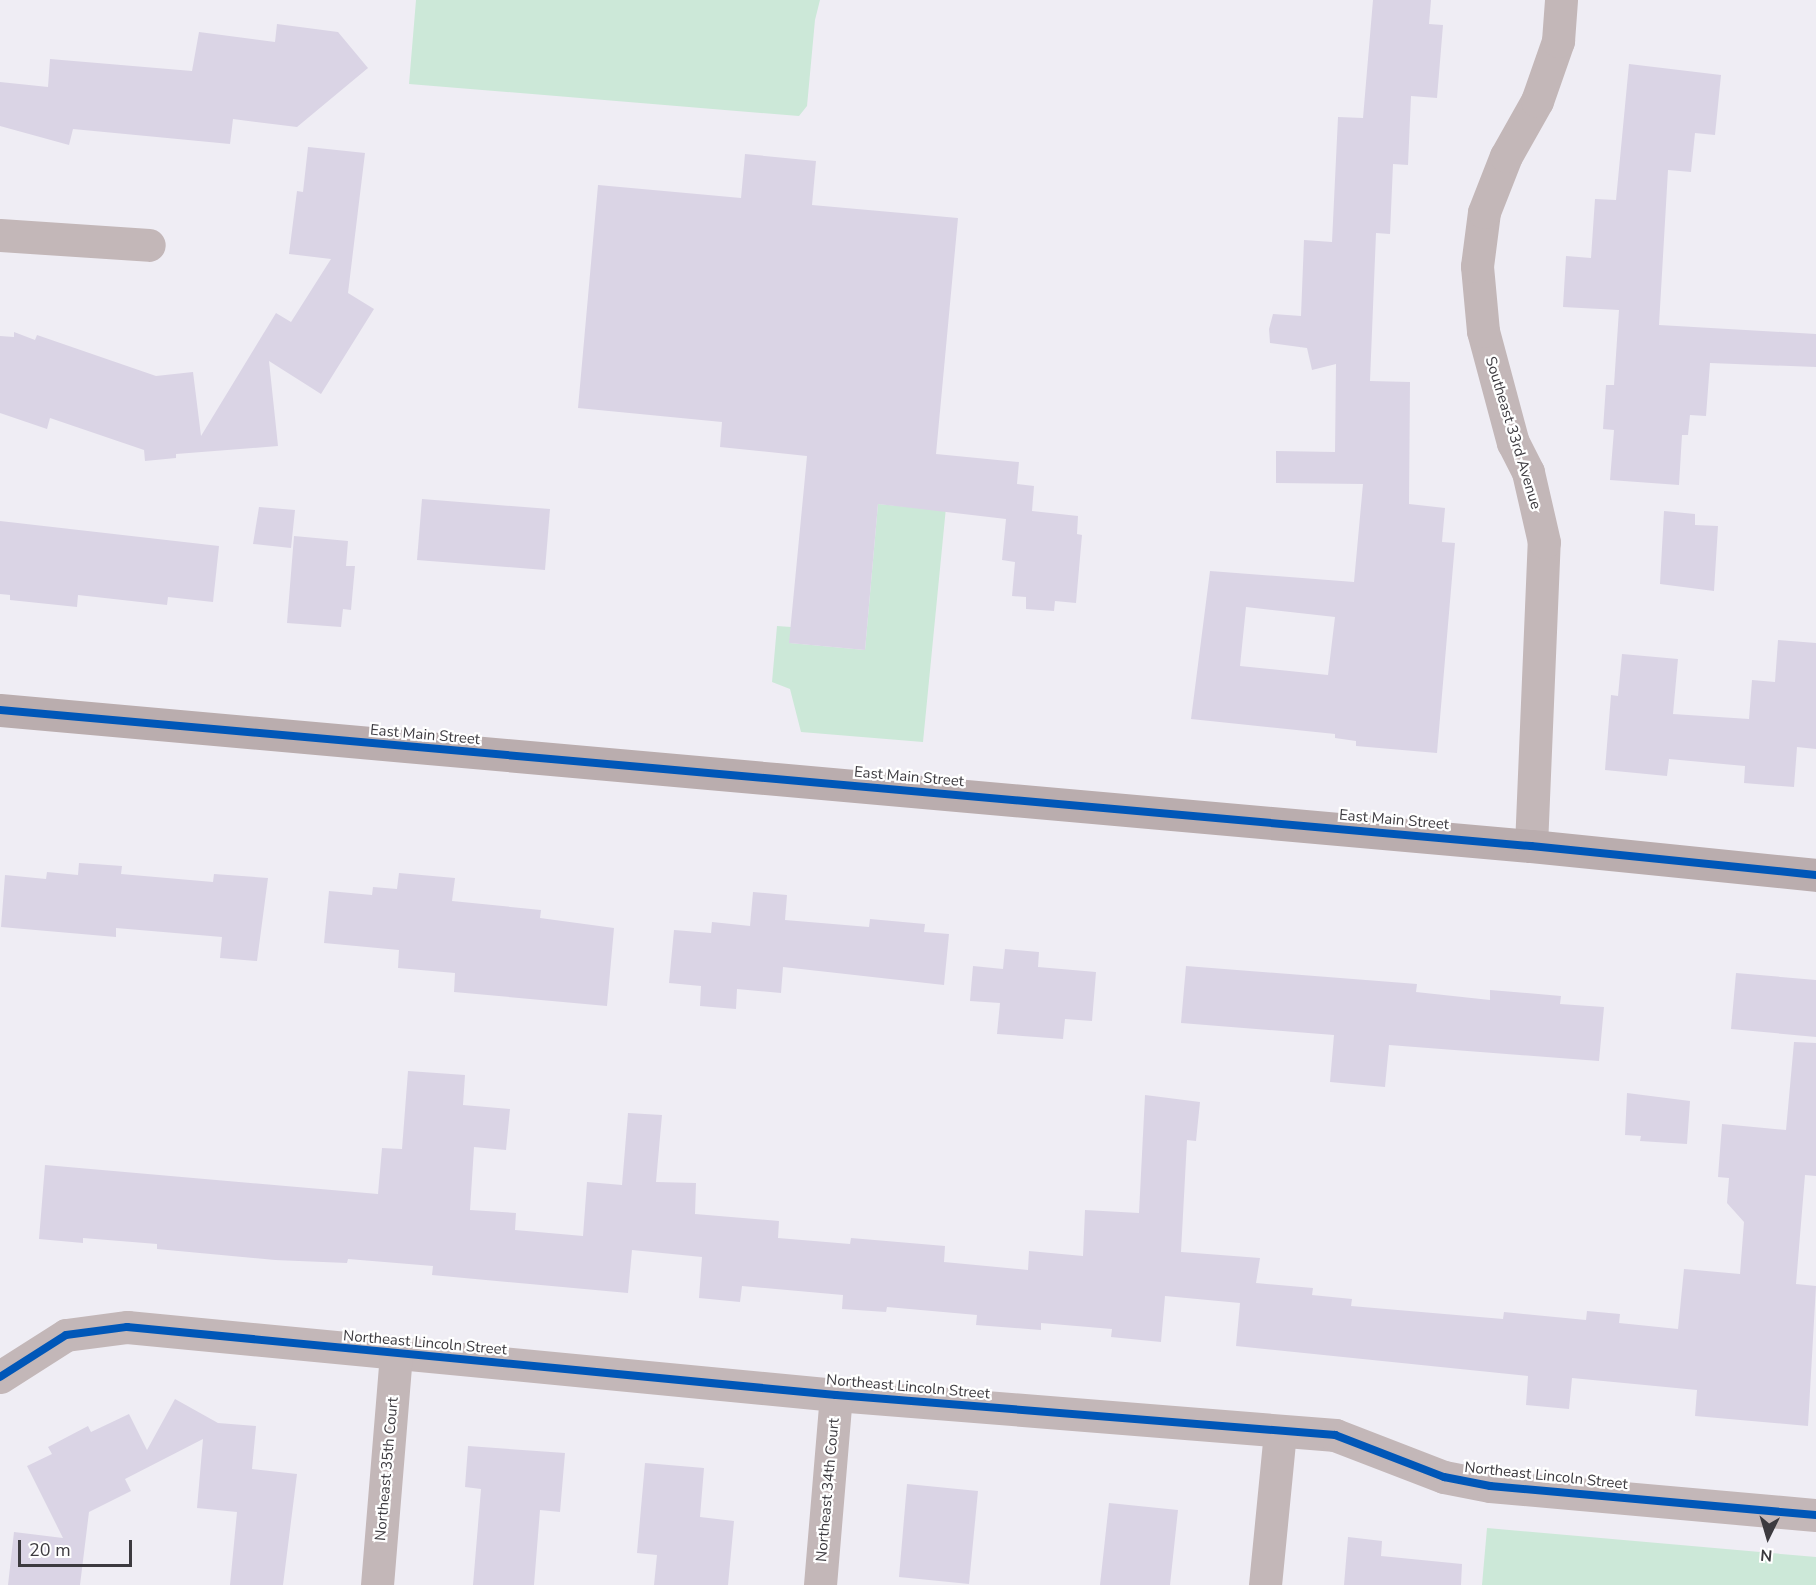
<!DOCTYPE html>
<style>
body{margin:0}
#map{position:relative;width:1816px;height:1585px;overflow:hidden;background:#efedf4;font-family:"Nunito Sans",sans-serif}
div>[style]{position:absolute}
.green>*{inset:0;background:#cce8d8}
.building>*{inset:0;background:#dad4e5}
.minor>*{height:33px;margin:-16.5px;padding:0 16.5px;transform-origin:16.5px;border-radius:16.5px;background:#c3b7b8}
.secondary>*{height:33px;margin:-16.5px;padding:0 16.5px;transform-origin:16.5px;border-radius:16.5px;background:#baadae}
.cycleway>*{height:8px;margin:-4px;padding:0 4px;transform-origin:4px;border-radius:4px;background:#0057b8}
span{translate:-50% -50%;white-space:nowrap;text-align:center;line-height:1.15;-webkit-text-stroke:4.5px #fff;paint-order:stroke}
.street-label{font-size:15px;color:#3c3a3f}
.north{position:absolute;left:1738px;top:1507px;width:60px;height:60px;-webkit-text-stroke:4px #fff;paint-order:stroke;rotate:185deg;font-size:16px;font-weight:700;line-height:24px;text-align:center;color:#3c3a3f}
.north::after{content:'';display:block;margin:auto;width:21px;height:27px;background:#3c3a3f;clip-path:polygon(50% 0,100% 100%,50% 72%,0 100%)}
.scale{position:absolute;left:18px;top:1540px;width:114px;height:27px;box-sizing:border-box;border:3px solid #3c3a3f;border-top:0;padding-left:8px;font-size:18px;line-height:21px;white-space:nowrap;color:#3c3a3f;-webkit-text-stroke:4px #fff;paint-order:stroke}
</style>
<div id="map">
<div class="green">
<i style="clip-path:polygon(416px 0,820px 0,815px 20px,807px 106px,799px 116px,409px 84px)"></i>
<i style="clip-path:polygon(948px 487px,923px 742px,801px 732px,790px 689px,772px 682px,777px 626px,791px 627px,790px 643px,865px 650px,878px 504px,931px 509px)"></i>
<i style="clip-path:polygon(1487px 1528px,1816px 1557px,1816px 1585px,1482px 1585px)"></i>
</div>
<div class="building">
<i style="clip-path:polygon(evenodd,1373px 0,1431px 0,1429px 24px,1443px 25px,1437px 98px,1411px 96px,1408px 165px,1393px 164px,1390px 234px,1376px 233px,1370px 381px,1410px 382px,1409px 504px,1445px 508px,1442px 542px,1455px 543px,1437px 753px,1356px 746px,1356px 741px,1335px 738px,1335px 734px,1191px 719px,1210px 571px,1354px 582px,1363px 484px,1276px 483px,1276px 451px,1335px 452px,1336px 364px,1312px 370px,1307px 348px,1270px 343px,1269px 329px,1273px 314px,1301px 316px,1304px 240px,1332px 242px,1338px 117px,1363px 118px,1373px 0,1246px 607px,1335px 617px,1328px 675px,1240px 666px,1246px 607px)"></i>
<i style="clip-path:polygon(277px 24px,338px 32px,368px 68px,297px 127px,233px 119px,230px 144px,73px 129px,69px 145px,0 126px,0 82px,48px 87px,50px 59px,192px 71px,199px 32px,275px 42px)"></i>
<i style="clip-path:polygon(1629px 64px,1721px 75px,1715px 135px,1695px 133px,1691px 172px,1668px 170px,1659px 325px,1816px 334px,1816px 367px,1710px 363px,1706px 416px,1690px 415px,1688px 435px,1682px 435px,1679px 485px,1610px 480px,1614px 430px,1603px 429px,1606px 385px,1614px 385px,1619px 310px,1563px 307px,1566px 256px,1591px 258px,1595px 199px,1616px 200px)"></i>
<i style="clip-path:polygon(308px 147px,365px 153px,348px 293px,374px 309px,321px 394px,269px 361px,278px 446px,176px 454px,176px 458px,145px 461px,144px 450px,50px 418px,47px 429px,0 413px,0 336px,14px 337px,14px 332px,35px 340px,37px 335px,156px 376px,193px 372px,201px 436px,276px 313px,291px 322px,331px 259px,289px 254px,297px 191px,303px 192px)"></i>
<i style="clip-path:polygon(745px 154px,816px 161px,812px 205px,958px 218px,936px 454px,1019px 462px,1017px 484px,1034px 486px,1032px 511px,1078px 516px,1077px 534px,1082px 535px,1076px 603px,1055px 601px,1054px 611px,1026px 609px,1026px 597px,1012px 596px,1015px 562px,1002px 560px,1006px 519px,878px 504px,865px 650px,789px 643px,807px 456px,720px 447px,722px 422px,578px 408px,598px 185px,741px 198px)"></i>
<i style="clip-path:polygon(422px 499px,550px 509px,545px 570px,417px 560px)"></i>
<i style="clip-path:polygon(259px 507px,295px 510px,291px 548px,253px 544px)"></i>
<i style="clip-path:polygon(1664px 511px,1695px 514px,1695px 525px,1718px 526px,1714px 591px,1660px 584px)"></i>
<i style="clip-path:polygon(0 521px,219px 546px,213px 602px,168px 597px,167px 605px,78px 595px,77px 607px,10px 600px,10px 595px,0 594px)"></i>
<i style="clip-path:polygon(294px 536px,348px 541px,346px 566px,355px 566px,351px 610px,343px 609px,341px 627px,287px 623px)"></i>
<i style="clip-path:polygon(1778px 640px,1816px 643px,1816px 749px,1797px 747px,1794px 787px,1744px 783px,1745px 766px,1669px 759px,1667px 776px,1605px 770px,1611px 695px,1618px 696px,1622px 654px,1678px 659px,1673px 714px,1749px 719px,1752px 680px,1775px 682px)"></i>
<i style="clip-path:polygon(79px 863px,122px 866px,121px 874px,213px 882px,214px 874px,268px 878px,257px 961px,220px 958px,222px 937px,116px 928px,116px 937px,1px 927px,5px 875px,46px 879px,47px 872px,78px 875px)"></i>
<i style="clip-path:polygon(399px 873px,455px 878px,452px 901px,541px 910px,540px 918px,614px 928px,607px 1006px,454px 992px,455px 973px,398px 968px,399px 950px,324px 943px,329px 891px,372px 895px,373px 887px,397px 889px)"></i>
<i style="clip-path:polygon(753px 892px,787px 895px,785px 920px,869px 927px,870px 919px,925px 924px,924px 932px,949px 934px,944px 985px,783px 967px,781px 993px,737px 989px,736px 1009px,700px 1006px,701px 986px,669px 983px,674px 930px,711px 933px,712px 922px,750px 926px)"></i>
<i style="clip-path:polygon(1005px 949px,1039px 952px,1038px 967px,1096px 972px,1092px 1021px,1065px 1019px,1063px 1039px,997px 1034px,1000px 1003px,970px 1001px,973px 966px,1003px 969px)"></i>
<i style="clip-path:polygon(1186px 966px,1417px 984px,1416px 992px,1490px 1000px,1490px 990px,1561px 996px,1560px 1004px,1604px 1007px,1599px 1061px,1389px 1045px,1385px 1087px,1330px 1082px,1334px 1035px,1181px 1023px)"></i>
<i style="clip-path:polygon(1736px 973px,1816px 980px,1816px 1037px,1731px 1029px)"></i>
<i style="clip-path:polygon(1794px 1042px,1816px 1043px,1816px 1176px,1805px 1175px,1796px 1284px,1816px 1286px,1808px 1426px,1695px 1416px,1697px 1390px,1572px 1378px,1569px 1409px,1526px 1405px,1528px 1376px,1236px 1346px,1240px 1303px,1165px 1296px,1161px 1342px,1111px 1337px,1112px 1329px,1041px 1323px,1041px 1330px,976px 1325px,977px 1315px,887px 1307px,886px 1312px,842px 1309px,843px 1295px,742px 1286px,740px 1302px,699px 1298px,702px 1257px,632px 1250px,628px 1293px,432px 1275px,433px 1266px,348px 1259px,347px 1263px,275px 1260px,157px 1249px,157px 1244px,83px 1238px,83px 1243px,39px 1239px,45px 1165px,378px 1194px,382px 1148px,402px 1149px,408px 1071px,465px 1075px,463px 1105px,510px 1109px,506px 1150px,474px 1147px,470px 1210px,516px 1213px,515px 1230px,583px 1236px,587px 1182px,622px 1185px,628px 1113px,662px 1115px,656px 1182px,696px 1183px,695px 1214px,779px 1221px,778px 1238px,850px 1244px,851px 1238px,945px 1246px,944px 1262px,1028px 1270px,1029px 1251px,1083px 1256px,1085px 1210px,1139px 1213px,1145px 1095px,1200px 1102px,1196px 1141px,1187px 1140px,1181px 1252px,1260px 1258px,1256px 1283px,1313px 1288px,1312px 1295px,1352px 1299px,1351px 1306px,1503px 1319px,1504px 1312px,1586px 1320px,1587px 1311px,1620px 1314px,1619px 1323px,1678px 1329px,1684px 1269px,1740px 1274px,1744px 1222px,1727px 1203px,1729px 1178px,1718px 1177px,1722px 1124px,1786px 1130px)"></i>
<i style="clip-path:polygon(1627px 1093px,1690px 1101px,1687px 1144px,1640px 1141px,1641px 1136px,1625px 1135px)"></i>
<i style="clip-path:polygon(175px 1399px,218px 1423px,256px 1426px,252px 1469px,297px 1474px,283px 1585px,230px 1585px,237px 1512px,197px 1508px,203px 1439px,125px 1479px,131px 1491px,89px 1512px,80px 1585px,8px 1585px,14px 1532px,63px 1538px,27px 1466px,52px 1454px,48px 1447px,88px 1426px,91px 1432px,129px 1414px,147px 1450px)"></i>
<i style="clip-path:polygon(468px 1446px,565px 1453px,560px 1512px,540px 1510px,534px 1585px,473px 1585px,481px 1489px,465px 1487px)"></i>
<i style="clip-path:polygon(645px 1463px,704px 1468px,700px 1517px,734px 1521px,728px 1585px,654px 1585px,657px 1555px,637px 1553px)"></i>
<i style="clip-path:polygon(907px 1484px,978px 1491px,969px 1584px,899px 1577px)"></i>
<i style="clip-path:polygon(1109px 1503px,1178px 1510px,1170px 1585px,1100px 1585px)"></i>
<i style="clip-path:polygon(1348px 1537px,1382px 1541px,1381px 1556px,1462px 1564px,1461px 1585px,1344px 1585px)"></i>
</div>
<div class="minor">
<i style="left:0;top:235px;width:149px;rotate:3.8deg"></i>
<i style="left:1531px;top:846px;width:304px;rotate:-87.6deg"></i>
<i style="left:1544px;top:542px;width:72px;rotate:-102.9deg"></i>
<i style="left:1528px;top:472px;width:33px;rotate:-117deg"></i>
<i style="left:1513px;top:443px;width:116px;rotate:-105deg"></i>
<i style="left:1483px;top:331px;width:65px;rotate:-95.3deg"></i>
<i style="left:1477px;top:266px;width:54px;rotate:-82.6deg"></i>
<i style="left:1484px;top:212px;width:60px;rotate:-68.6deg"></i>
<i style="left:1506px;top:156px;width:63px;rotate:-60.6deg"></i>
<i style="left:1537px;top:101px;width:64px;rotate:-70.7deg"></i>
<i style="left:1558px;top:41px;width:41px;rotate:-85.8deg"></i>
<i style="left:0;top:1377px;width:78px;rotate:-32.5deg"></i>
<i style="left:66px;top:1335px;width:62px;rotate:-7.5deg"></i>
<i style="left:127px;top:1327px;width:712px;rotate:5.48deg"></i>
<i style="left:836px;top:1395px;width:501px;rotate:4.58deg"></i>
<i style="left:1335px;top:1435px;width:117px;rotate:21.1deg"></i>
<i style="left:1444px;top:1477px;width:47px;rotate:11.1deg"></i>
<i style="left:1490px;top:1486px;width:327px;rotate:5.1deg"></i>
<i style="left:377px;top:1585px;width:232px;rotate:-85.3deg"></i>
<i style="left:820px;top:1585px;width:191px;rotate:-85.2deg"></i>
<i style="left:1265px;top:1585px;width:154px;rotate:-84.4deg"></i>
</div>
<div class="secondary">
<i style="left:0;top:710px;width:1537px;rotate:5.08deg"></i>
<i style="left:1531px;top:846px;width:286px;rotate:5.8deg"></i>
</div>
<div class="cycleway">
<i style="left:0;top:710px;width:1537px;rotate:5.08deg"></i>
<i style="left:1531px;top:846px;width:286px;rotate:5.8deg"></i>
<i style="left:0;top:1377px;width:78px;rotate:-32.5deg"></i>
<i style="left:66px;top:1335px;width:62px;rotate:-7.5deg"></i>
<i style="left:127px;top:1327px;width:712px;rotate:5.48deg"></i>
<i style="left:836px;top:1395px;width:501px;rotate:4.58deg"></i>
<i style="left:1335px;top:1435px;width:117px;rotate:21.1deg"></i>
<i style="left:1444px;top:1477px;width:47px;rotate:11.1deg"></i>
<i style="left:1490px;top:1486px;width:327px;rotate:5.1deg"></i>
</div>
<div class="street-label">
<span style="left:1513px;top:433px;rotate:73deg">Southeast 33rd Avenue</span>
<span style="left:425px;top:735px;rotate:5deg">East Main Street</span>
<span style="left:909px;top:777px;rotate:5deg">East Main Street</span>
<span style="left:1394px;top:820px;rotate:5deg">East Main Street</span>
<span style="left:425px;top:1343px;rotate:5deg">Northeast Lincoln Street</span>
<span style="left:908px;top:1387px;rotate:5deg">Northeast Lincoln Street</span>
<span style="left:387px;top:1469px;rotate:-85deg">Northeast 35th Court</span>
<span style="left:1546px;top:1476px;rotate:6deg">Northeast Lincoln Street</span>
<span style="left:828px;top:1490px;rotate:-85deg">Northeast 34th Court</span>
</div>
<div class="north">N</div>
<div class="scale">20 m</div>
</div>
